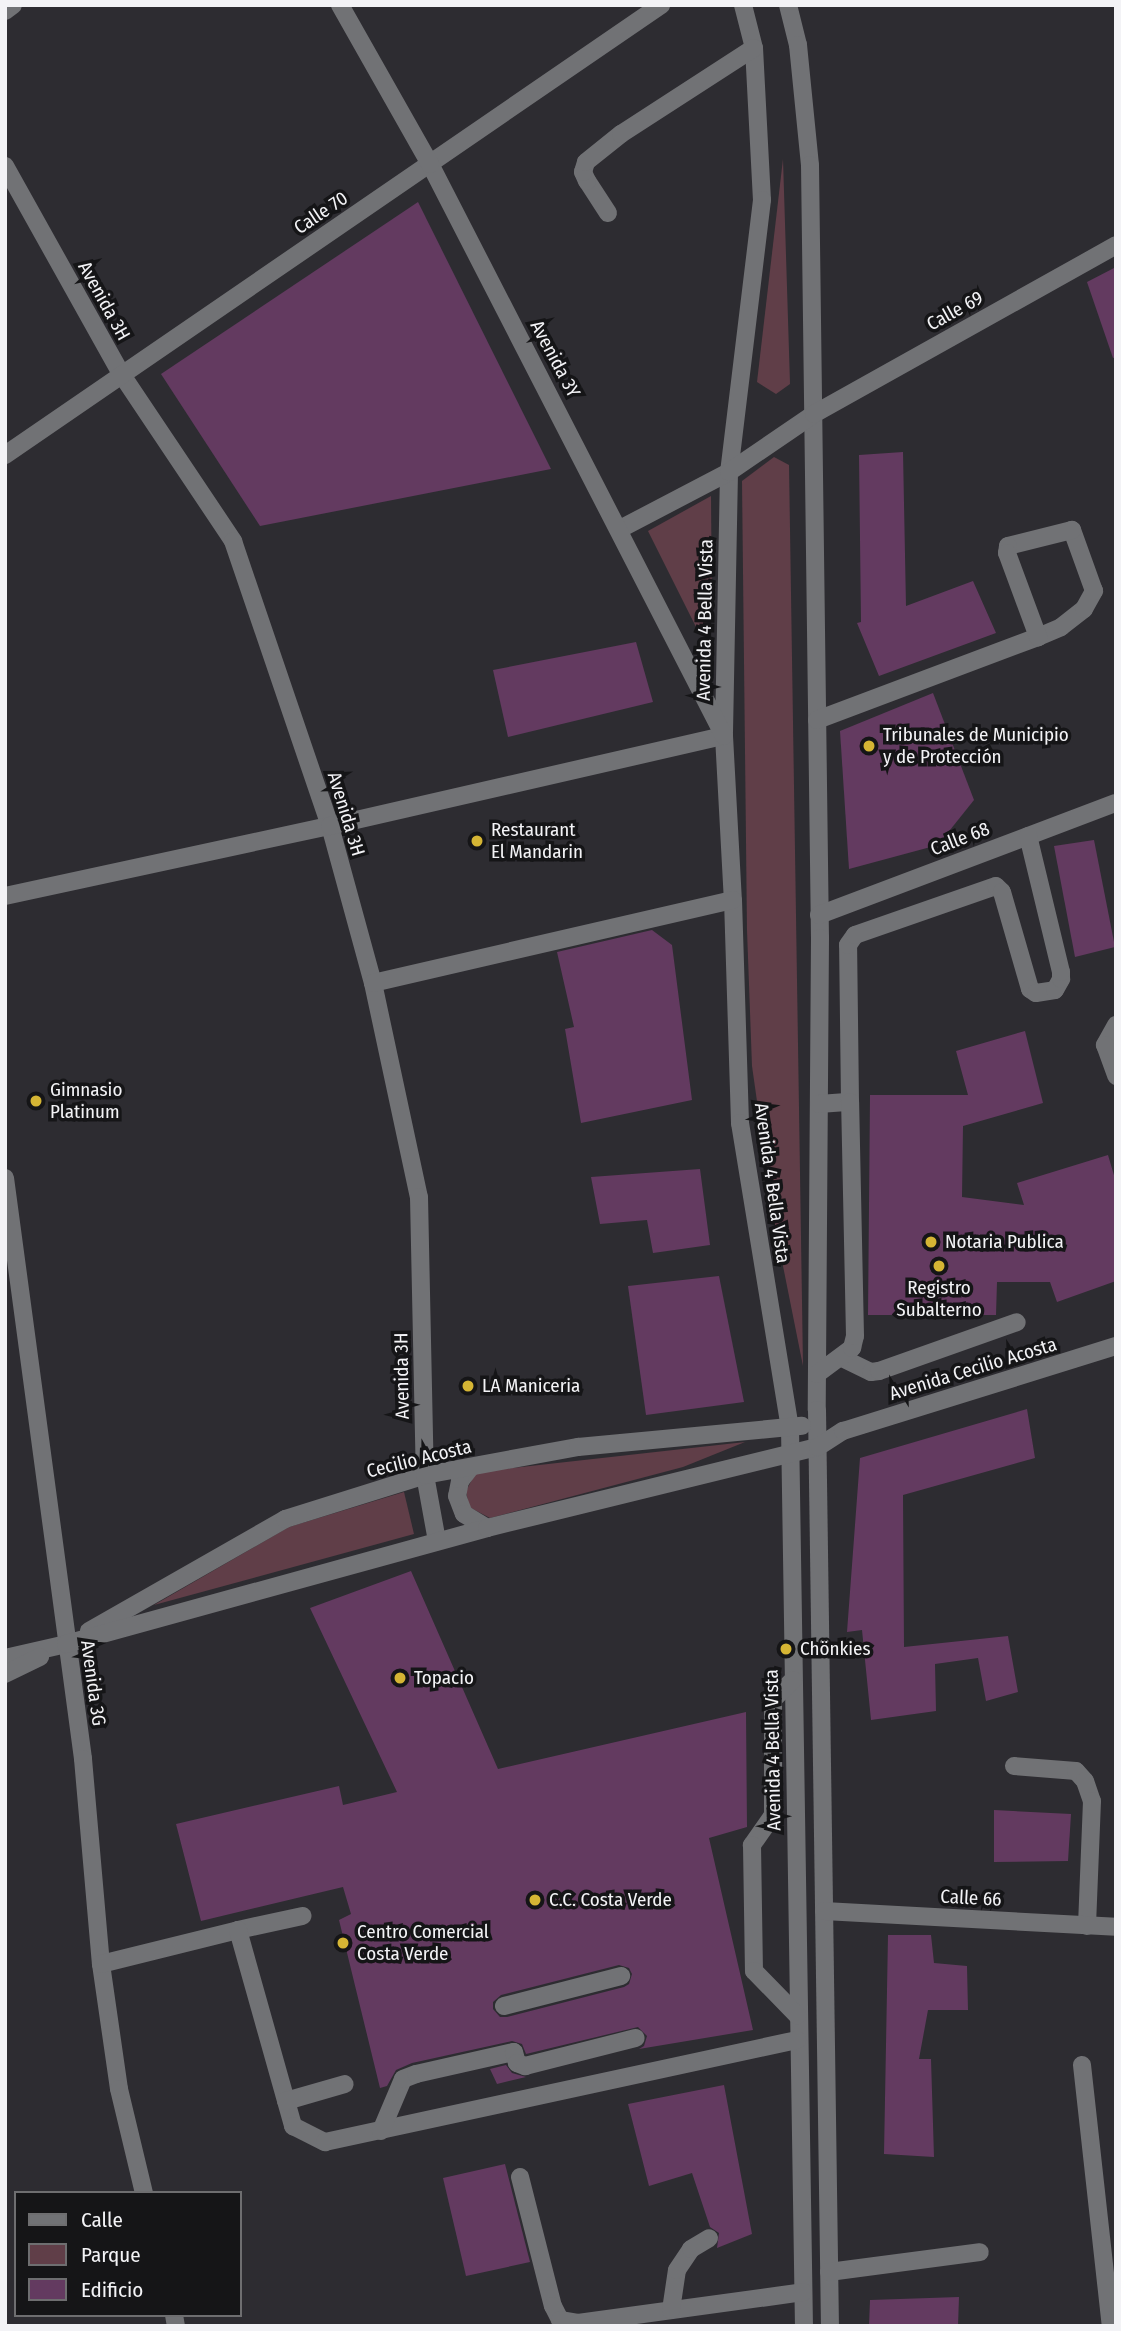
<!DOCTYPE html>
<meta charset="utf-8">
<style>
body{margin:0}
#map{position:relative;width:1121px;height:2331px;overflow:hidden;background:#2d2c31;font-family:"Fira Sans Condensed",sans-serif}
div>[style]{position:absolute}
.green>*{inset:0;background:#603e48}
.building>*{inset:0;background:#633a60}
.minor>*{height:18px;margin:-9px;padding:0 9px;transform-origin:9px;border-radius:9px;background:#717275}
.dots>*{width:19px;height:19px;translate:-50% -50%;box-sizing:border-box;border:4px solid #151517;border-radius:50%}
span{translate:-50% -50%;white-space:nowrap;text-align:center;line-height:1.15;-webkit-text-stroke:7px #151517;paint-order:stroke}
.street-label{font-size:19px;color:#f3f3f6}
.poi-label{font-size:19px;color:#f3f3f6}
.left{translate:0 -50%;text-align:left}
.frame{position:absolute;inset:0;border:7px solid #f3f3f6;pointer-events:none}
.legend{position:absolute;left:14px;top:2191px;width:228px;height:126px;box-sizing:border-box;background:#151517;border:2px solid #6e6e70;margin:0;padding:9px 12px;list-style:none;font-size:21px;color:#f3f3f6}
.legend li{display:flex;align-items:center;gap:14px;height:35px}
.legend b{width:35px;border:2px solid #6e6e70}
</style>
<div id="map">
<div class="green">
<i style="clip-path:polygon(783px 159px,790px 384px,776px 394px,757px 382px)"></i>
<i style="clip-path:polygon(774px 457px,789px 465px,803px 1366px,774px 1221px,752px 1066px,747px 930px,742px 481px)"></i>
<i style="clip-path:polygon(711px 496px,712px 620px,696px 627px,648px 531px)"></i>
<i style="clip-path:polygon(745px 1442px,683px 1467px,490px 1518px,469px 1507px,466px 1491px,476px 1472px)"></i>
<i style="clip-path:polygon(404px 1492px,414px 1534px,154px 1605px,289px 1527px)"></i>
</div>
<div class="building">
<i style="clip-path:polygon(418px 202px,551px 469px,260px 526px,161px 374px)"></i>
<i style="clip-path:polygon(1116px 267px,1116px 357px,1113px 358px,1087px 282px)"></i>
<i style="clip-path:polygon(903px 452px,906px 606px,973px 581px,996px 633px,879px 676px,857px 623px,861px 622px,859px 455px)"></i>
<i style="clip-path:polygon(636px 642px,653px 702px,508px 737px,493px 670px)"></i>
<i style="clip-path:polygon(933px 693px,974px 800px,938px 845px,849px 869px,840px 731px)"></i>
<i style="clip-path:polygon(1094px 840px,1115px 947px,1075px 957px,1054px 846px)"></i>
<i style="clip-path:polygon(652px 930px,672px 945px,692px 1100px,581px 1123px,565px 1029px,574px 1027px,557px 952px)"></i>
<i style="clip-path:polygon(1025px 1031px,1043px 1103px,963px 1126px,962px 1197px,1024px 1205px,1017px 1183px,1108px 1155px,1116px 1182px,1116px 1281px,1057px 1302px,1050px 1282px,997px 1282px,996px 1315px,868px 1315px,870px 1095px,968px 1095px,956px 1051px)"></i>
<i style="clip-path:polygon(700px 1169px,710px 1245px,653px 1253px,647px 1220px,600px 1224px,591px 1177px)"></i>
<i style="clip-path:polygon(719px 1276px,744px 1402px,646px 1415px,628px 1286px)"></i>
<i style="clip-path:polygon(1027px 1409px,1035px 1458px,903px 1495px,904px 1647px,1008px 1636px,1018px 1692px,986px 1701px,978px 1658px,935px 1664px,936px 1711px,871px 1720px,862px 1630px,847px 1632px,860px 1458px)"></i>
<i style="clip-path:polygon(evenodd,411px 1571px,498px 1769px,746px 1712px,747px 1827px,709px 1838px,753px 2030px,639px 2049px,644px 2046px,647px 2036px,638px 2027px,526px 2054px,522px 2044px,512px 2041px,412px 2063px,396px 2070px,387px 2086px,380px 2088px,339px 1920px,351px 1914px,343px 1887px,201px 1921px,176px 1824px,339px 1786px,343px 1805px,397px 1792px,310px 1608px,411px 1571px,619px 1965px,629px 1968px,632px 1974px,629px 1984px,624px 1987px,507px 2017px,500px 2017px,493px 2009px,493px 2002px,501px 1995px,619px 1965px)"></i>
<i style="clip-path:polygon(994px 1810px,1071px 1814px,1068px 1861px,994px 1862px)"></i>
<i style="clip-path:polygon(888px 1935px,931px 1935px,934px 1963px,967px 1966px,968px 2010px,928px 2010px,919px 2059px,931px 2059px,934px 2157px,884px 2154px)"></i>
<i style="clip-path:polygon(506px 2065px,512px 2073px,526px 2077px,497px 2084px,490px 2069px)"></i>
<i style="clip-path:polygon(724px 2085px,752px 2234px,717px 2248px,719px 2233px,710px 2227px,692px 2173px,649px 2186px,628px 2104px)"></i>
<i style="clip-path:polygon(505px 2164px,530px 2262px,466px 2276px,443px 2178px)"></i>
<i style="clip-path:polygon(959px 2297px,958px 2326px,869px 2326px,870px 2300px)"></i>
</div>
<div class="minor">
<i style="left:743px;top:5px;width:44px;rotate:75.7deg"></i>
<i style="left:754px;top:48px;width:152px;rotate:87deg"></i>
<i style="left:762px;top:200px;width:274px;rotate:96.9deg"></i>
<i style="left:729px;top:472px;width:264px;rotate:91.1deg"></i>
<i style="left:724px;top:736px;width:164px;rotate:86.9deg"></i>
<i style="left:733px;top:900px;width:223px;rotate:88.2deg"></i>
<i style="left:740px;top:1123px;width:308px;rotate:80.7deg"></i>
<i style="left:790px;top:1427px;width:899px;rotate:89.11deg"></i>
<i style="left:788px;top:5px;width:41px;rotate:76deg"></i>
<i style="left:798px;top:45px;width:121px;rotate:84.3deg"></i>
<i style="left:810px;top:165px;width:773px;rotate:89.26deg"></i>
<i style="left:820px;top:938px;width:472px;rotate:90.4deg"></i>
<i style="left:817px;top:1410px;width:916px;rotate:89.19deg"></i>
<i style="left:5px;top:11px;width:10px;rotate:-37deg"></i>
<i style="left:5px;top:166px;width:240px;rotate:60.8deg"></i>
<i style="left:122px;top:375px;width:200px;rotate:56.2deg"></i>
<i style="left:233px;top:541px;width:301px;rotate:71.2deg"></i>
<i style="left:330px;top:826px;width:163px;rotate:74.7deg"></i>
<i style="left:373px;top:983px;width:219px;rotate:77.9deg"></i>
<i style="left:419px;top:1197px;width:278px;rotate:88.8deg"></i>
<i style="left:425px;top:1475px;width:67px;rotate:79.7deg"></i>
<i style="left:608px;top:213px;width:38px;rotate:-123deg"></i>
<i style="left:587px;top:181px;width:10px;rotate:-114deg"></i>
<i style="left:583px;top:172px;width:10px;rotate:-73deg"></i>
<i style="left:586px;top:162px;width:45px;rotate:-38.7deg"></i>
<i style="left:621px;top:134px;width:158px;rotate:-32.9deg"></i>
<i style="left:5px;top:455px;width:796px;rotate:-34.45deg"></i>
<i style="left:620px;top:529px;width:123px;rotate:-27.6deg"></i>
<i style="left:729px;top:472px;width:103px;rotate:-34.3deg"></i>
<i style="left:814px;top:414px;width:346px;rotate:-29.2deg"></i>
<i style="left:817px;top:720px;width:236px;rotate:-20.6deg"></i>
<i style="left:1038px;top:637px;width:25px;rotate:-23deg"></i>
<i style="left:1061px;top:627px;width:29px;rotate:-38deg"></i>
<i style="left:1084px;top:609px;width:21px;rotate:-61deg"></i>
<i style="left:1094px;top:591px;width:65px;rotate:-109.8deg"></i>
<i style="left:1072px;top:530px;width:66px;rotate:166deg"></i>
<i style="left:1008px;top:546px;width:7px;rotate:98deg"></i>
<i style="left:1007px;top:553px;width:90px;rotate:69.7deg"></i>
<i style="left:5px;top:896px;width:332px;rotate:-12.2deg"></i>
<i style="left:330px;top:826px;width:404px;rotate:-12.9deg"></i>
<i style="left:724px;top:736px;width:643px;rotate:-117.2deg"></i>
<i style="left:430px;top:164px;width:183px;rotate:-119.5deg"></i>
<i style="left:819px;top:915px;width:317px;rotate:-20.7deg"></i>
<i style="left:373px;top:983px;width:369px;rotate:-13deg"></i>
<i style="left:1116px;top:1025px;width:23px;rotate:119deg"></i>
<i style="left:1105px;top:1045px;width:33px;rotate:70deg"></i>
<i style="left:819px;top:1104px;width:31px;rotate:-4deg"></i>
<i style="left:850px;top:1102px;width:157px;rotate:-90.7deg"></i>
<i style="left:848px;top:945px;width:12px;rotate:-55deg"></i>
<i style="left:855px;top:935px;width:149px;rotate:-19.2deg"></i>
<i style="left:996px;top:886px;width:8px;rotate:45deg"></i>
<i style="left:1002px;top:892px;width:101px;rotate:73.9deg"></i>
<i style="left:1030px;top:989px;width:7px;rotate:34deg"></i>
<i style="left:1036px;top:993px;width:19px;rotate:-9deg"></i>
<i style="left:1055px;top:990px;width:13px;rotate:-61deg"></i>
<i style="left:1061px;top:979px;width:7px;rotate:-90deg"></i>
<i style="left:1061px;top:972px;width:140px;rotate:-103.6deg"></i>
<i style="left:5px;top:1178px;width:586px;rotate:82.35deg"></i>
<i style="left:83px;top:1759px;width:206px;rotate:85deg"></i>
<i style="left:101px;top:1964px;width:126px;rotate:81.8deg"></i>
<i style="left:119px;top:2089px;width:107px;rotate:76.5deg"></i>
<i style="left:842px;top:1358px;width:32px;rotate:26deg"></i>
<i style="left:871px;top:1372px;width:8px;rotate:-7deg"></i>
<i style="left:879px;top:1371px;width:146px;rotate:-19.5deg"></i>
<i style="left:817px;top:1374px;width:44px;rotate:-36.6deg"></i>
<i style="left:852px;top:1348px;width:12px;rotate:-76deg"></i>
<i style="left:855px;top:1336px;width:234px;rotate:-91.2deg"></i>
<i style="left:471px;top:1467px;width:18px;rotate:128deg"></i>
<i style="left:460px;top:1481px;width:15px;rotate:101deg"></i>
<i style="left:457px;top:1496px;width:19px;rotate:69deg"></i>
<i style="left:464px;top:1514px;width:27px;rotate:31deg"></i>
<i style="left:89px;top:1631px;width:226px;rotate:-29.7deg"></i>
<i style="left:285px;top:1519px;width:147px;rotate:-17.4deg"></i>
<i style="left:425px;top:1475px;width:156px;rotate:-10.4deg"></i>
<i style="left:578px;top:1447px;width:225px;rotate:-5.4deg"></i>
<i style="left:5px;top:1658px;width:63px;rotate:-12.9deg"></i>
<i style="left:66px;top:1644px;width:437px;rotate:-15.4deg"></i>
<i style="left:487px;top:1528px;width:341px;rotate:-13.8deg"></i>
<i style="left:818px;top:1447px;width:30px;rotate:-33deg"></i>
<i style="left:843px;top:1431px;width:286px;rotate:-17.3deg"></i>
<i style="left:5px;top:1674px;width:39px;rotate:-26deg"></i>
<i style="left:793px;top:1680px;width:28px;rotate:136deg"></i>
<i style="left:773px;top:1699px;width:116px;rotate:90deg"></i>
<i style="left:773px;top:1815px;width:37px;rotate:125deg"></i>
<i style="left:752px;top:1845px;width:126px;rotate:89.1deg"></i>
<i style="left:754px;top:1971px;width:62px;rotate:45.7deg"></i>
<i style="left:1014px;top:1766px;width:62px;rotate:4.6deg"></i>
<i style="left:1076px;top:1771px;width:13px;rotate:48deg"></i>
<i style="left:1085px;top:1781px;width:21px;rotate:71deg"></i>
<i style="left:1092px;top:1801px;width:125px;rotate:92.3deg"></i>
<i style="left:824px;top:1911px;width:292px;rotate:3.1deg"></i>
<i style="left:238px;top:1930px;width:66px;rotate:-12.3deg"></i>
<i style="left:101px;top:1964px;width:141px;rotate:-13.9deg"></i>
<i style="left:238px;top:1930px;width:204px;rotate:74.3deg"></i>
<i style="left:293px;top:2126px;width:36px;rotate:27deg"></i>
<i style="left:325px;top:2142px;width:483px;rotate:-12.2deg"></i>
<i style="left:504px;top:2006px;width:121px;rotate:-14.4deg"></i>
<i style="left:1082px;top:2065px;width:263px;rotate:83.7deg"></i>
<i style="left:286px;top:2101px;width:61px;rotate:-16.1deg"></i>
<i style="left:381px;top:2131px;width:56px;rotate:-67.1deg"></i>
<i style="left:403px;top:2079px;width:14px;rotate:-21deg"></i>
<i style="left:416px;top:2074px;width:100px;rotate:-12.7deg"></i>
<i style="left:514px;top:2052px;width:11px;rotate:75deg"></i>
<i style="left:517px;top:2063px;width:9px;rotate:21deg"></i>
<i style="left:525px;top:2066px;width:114px;rotate:-14.2deg"></i>
<i style="left:520px;top:2177px;width:133px;rotate:75.7deg"></i>
<i style="left:553px;top:2306px;width:16px;rotate:63deg"></i>
<i style="left:560px;top:2320px;width:18px;rotate:9deg"></i>
<i style="left:578px;top:2323px;width:227px;rotate:-7.8deg"></i>
<i style="left:829px;top:2272px;width:152px;rotate:-7.5deg"></i>
<i style="left:671px;top:2310px;width:40px;rotate:-81.5deg"></i>
<i style="left:677px;top:2270px;width:25px;rotate:-56deg"></i>
<i style="left:691px;top:2249px;width:21px;rotate:-31deg"></i>
<i style="left:174px;top:2315px;width:11px;rotate:80deg"></i>
</div>
<div class="dots">
<i style="left:869px;top:746px;background:#d5b534"></i>
<i style="left:477px;top:841px;background:#d5b534"></i>
<i style="left:36px;top:1101px;background:#d5b534"></i>
<i style="left:931px;top:1242px;background:#d5b534"></i>
<i style="left:939px;top:1266px;background:#d5b534"></i>
<i style="left:468px;top:1386px;background:#d5b534"></i>
<i style="left:786px;top:1649px;background:#d5b534"></i>
<i style="left:400px;top:1678px;background:#d5b534"></i>
<i style="left:535px;top:1900px;background:#d5b534"></i>
<i style="left:343px;top:1943px;background:#d5b534"></i>
</div>
<div class="street-label">
<span style="left:321px;top:213px;rotate:-34deg">Calle 70</span>
<span style="left:104px;top:301px;rotate:61deg">Avenida 3H</span>
<span style="left:955px;top:311px;rotate:-29deg">Calle 69</span>
<span style="left:555px;top:359px;rotate:62deg">Avenida 3Y</span>
<span style="left:705px;top:620px;rotate:-89deg">Avenida 4 Bella Vista</span>
<span style="left:346px;top:814px;rotate:73deg">Avenida 3H</span>
<span style="left:960px;top:839px;rotate:-21deg">Calle 68</span>
<span style="left:772px;top:1183px;rotate:82deg">Avenida 4 Bella Vista</span>
<span style="left:973px;top:1369px;rotate:-17deg">Avenida Cecilio Acosta</span>
<span style="left:402px;top:1376px;rotate:-91deg">Avenida 3H</span>
<span style="left:419px;top:1459px;rotate:-14deg">Cecilio Acosta</span>
<span style="left:93px;top:1683px;rotate:82deg">Avenida 3G</span>
<span style="left:773px;top:1750px;rotate:-91deg">Avenida 4 Bella Vista</span>
<span style="left:971px;top:1898px;rotate:3deg">Calle 66</span>
</div>
<div class="poi-label">
<span class="left" style="left:883px;top:746px">Tribunales de Municipio<br>y de Protección</span>
<span class="left" style="left:491px;top:841px">Restaurant<br>El Mandarin</span>
<span class="left" style="left:50px;top:1101px">Gimnasio<br>Platinum</span>
<span class="left" style="left:945px;top:1242px">Notaria Publica</span>
<span style="left:939px;top:1299px">Registro<br>Subalterno</span>
<span class="left" style="left:482px;top:1386px">LA Maniceria</span>
<span class="left" style="left:800px;top:1649px">Chönkies</span>
<span class="left" style="left:414px;top:1678px">Topacio</span>
<span class="left" style="left:549px;top:1900px">C.C. Costa Verde</span>
<span class="left" style="left:357px;top:1943px">Centro Comercial<br>Costa Verde</span>
</div>
<div class="frame"></div>
<ul class="legend">
<li><b style="height:9px;background:#717275"></b>Calle</li>
<li><b style="height:19px;background:#603e48"></b>Parque</li>
<li><b style="height:19px;background:#633a60"></b>Edificio</li>
</ul>
</div>
